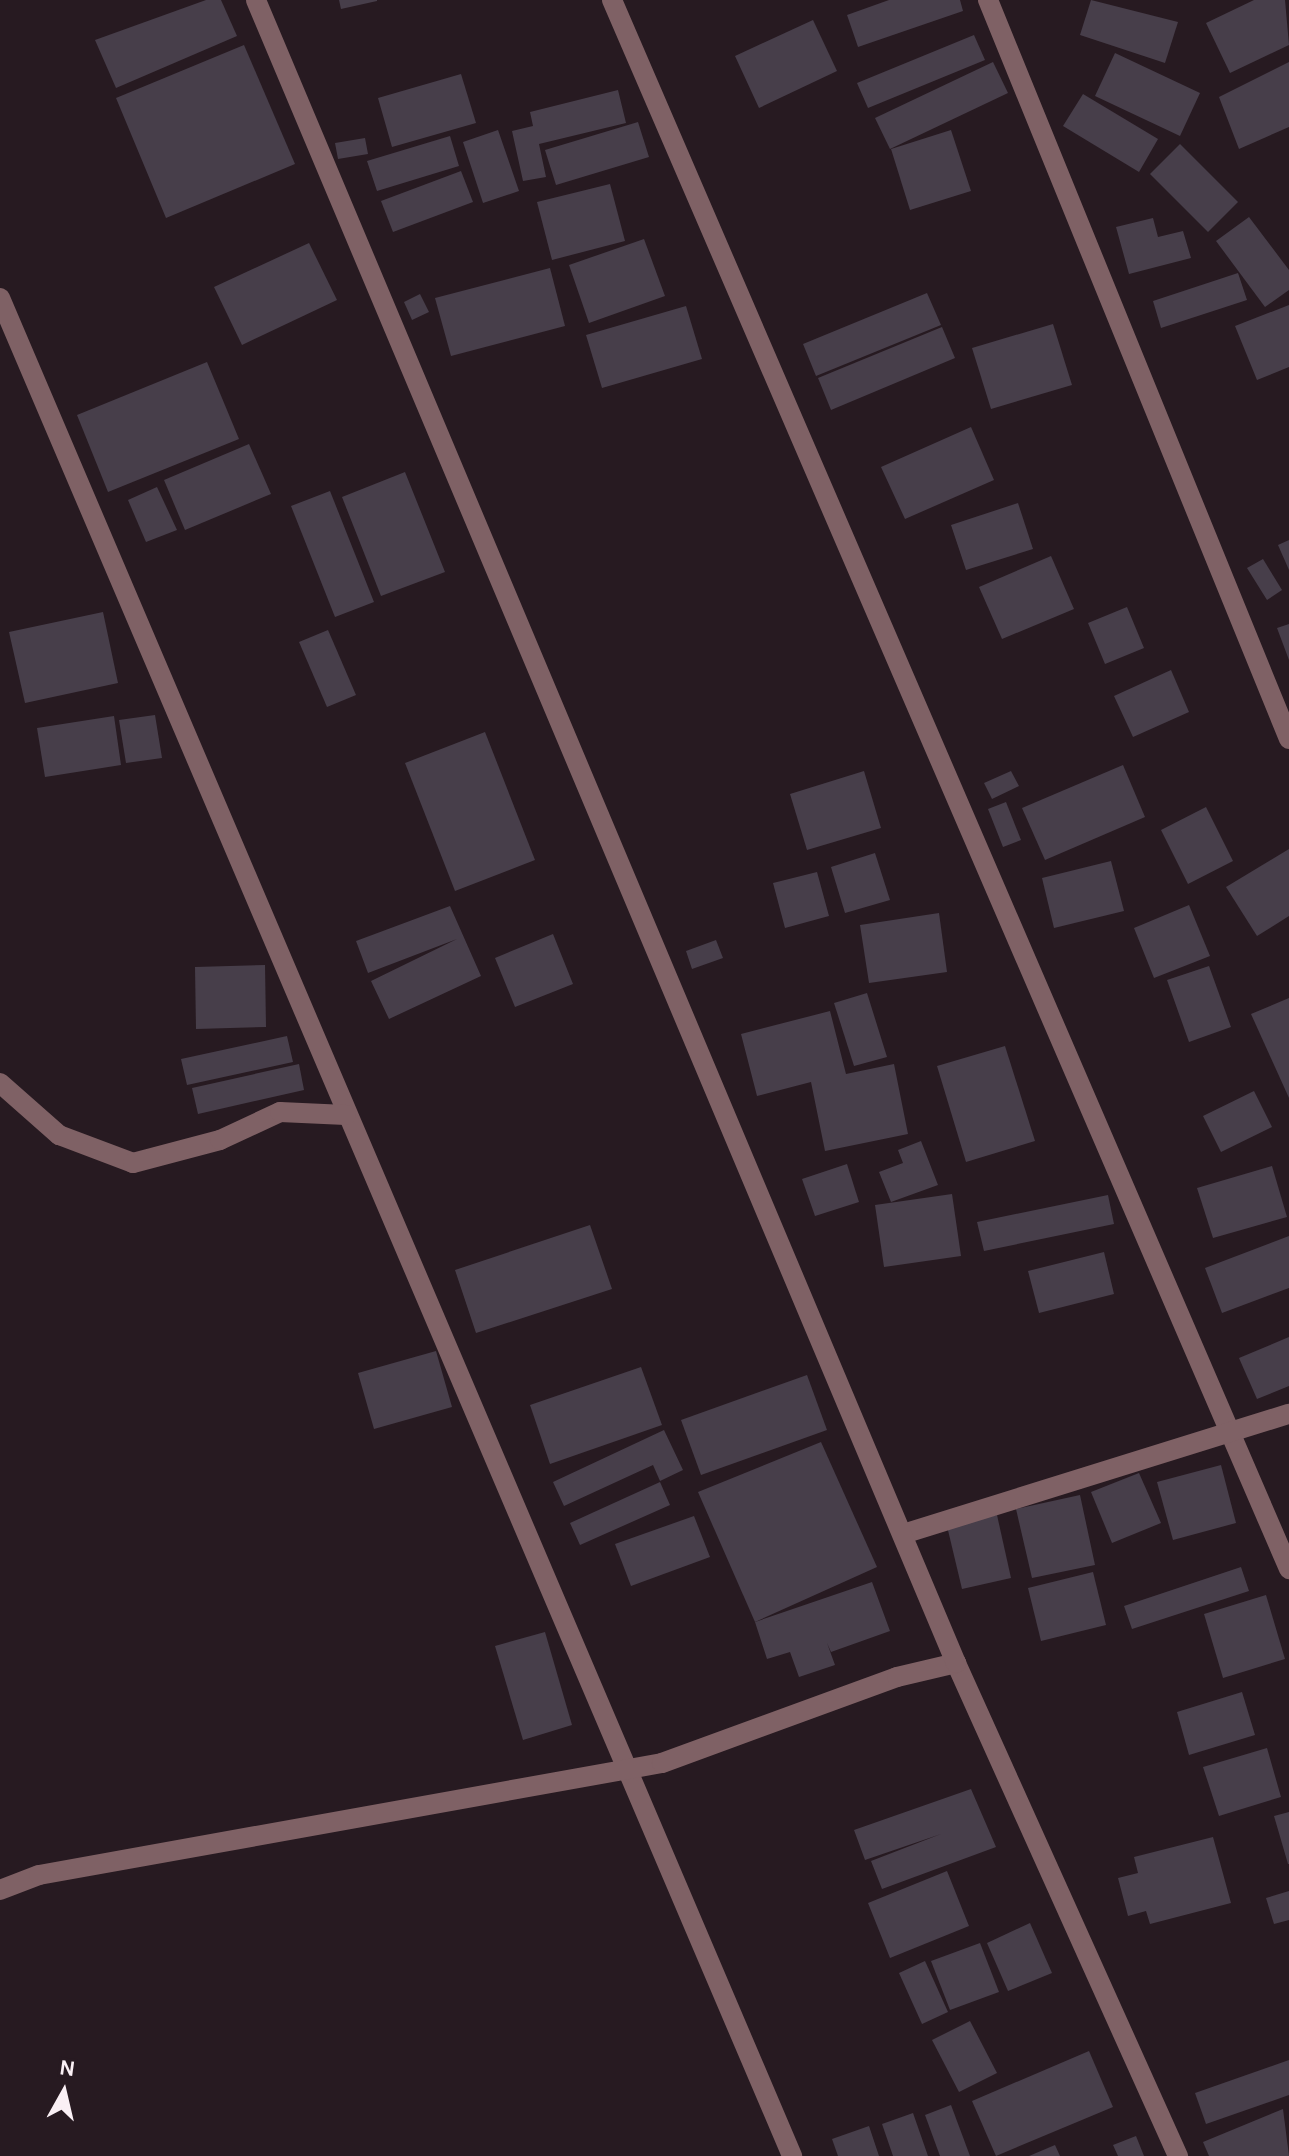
<!DOCTYPE html>
<style>
body{margin:0}
#map{position:relative;width:1289px;height:2156px;overflow:hidden;background:#271a21;font-family:Karla,sans-serif}
div>[style]{position:absolute}
.building>*{inset:0;background:#473e4a}
.street>*{height:20px;margin:-10px;padding:0 10px;transform-origin:10px;border-radius:10px;background:#7f6165}
span{translate:-50% -50%;white-space:nowrap;text-align:center;line-height:1.15;-webkit-text-stroke:6px #271a21;paint-order:stroke}
.north{position:absolute;left:24px;top:2052px;width:80px;height:80px;-webkit-text-stroke:6px #271a21;paint-order:stroke;rotate:8deg;font-size:22px;font-weight:700;line-height:32px;text-align:center;color:#faf0f5}
.north::after{content:'';display:block;margin:auto;width:28px;height:36px;background:#faf0f5;clip-path:polygon(50% 0,100% 100%,50% 72%,0 100%)}
</style>
<div id="map">
<div class="building">
<i style="clip-path:polygon(206px 0,221px 0,237px 36px,116px 88px,95px 40px)"></i>
<i style="clip-path:polygon(339px 0,377px 0,377px 1px,341px 9px)"></i>
<i style="clip-path:polygon(889px 0,960px 0,963px 11px,858px 47px,847px 15px)"></i>
<i style="clip-path:polygon(1091px 0,1178px 22px,1165px 63px,1080px 35px)"></i>
<i style="clip-path:polygon(1254px 0,1285px 0,1289px 45px,1230px 73px,1206px 23px)"></i>
<i style="clip-path:polygon(813px 20px,837px 71px,759px 108px,735px 56px)"></i>
<i style="clip-path:polygon(974px 35px,985px 60px,868px 108px,857px 83px)"></i>
<i style="clip-path:polygon(244px 45px,295px 164px,166px 218px,116px 98px)"></i>
<i style="clip-path:polygon(1115px 53px,1200px 93px,1180px 136px,1095px 96px)"></i>
<i style="clip-path:polygon(993px 62px,1008px 93px,890px 149px,875px 118px)"></i>
<i style="clip-path:polygon(1289px 62px,1289px 127px,1239px 149px,1219px 97px)"></i>
<i style="clip-path:polygon(461px 74px,476px 123px,392px 147px,378px 98px)"></i>
<i style="clip-path:polygon(618px 90px,626px 123px,539px 144px,546px 177px,523px 181px,512px 131px,533px 126px,530px 112px)"></i>
<i style="clip-path:polygon(1083px 94px,1158px 139px,1139px 172px,1063px 126px)"></i>
<i style="clip-path:polygon(638px 122px,649px 157px,556px 185px,545px 150px)"></i>
<i style="clip-path:polygon(498px 130px,519px 191px,483px 203px,463px 142px)"></i>
<i style="clip-path:polygon(951px 130px,971px 191px,910px 210px,891px 149px)"></i>
<i style="clip-path:polygon(450px 136px,459px 166px,377px 191px,367px 161px)"></i>
<i style="clip-path:polygon(365px 138px,368px 154px,338px 159px,335px 143px)"></i>
<i style="clip-path:polygon(1180px 144px,1238px 202px,1208px 232px,1150px 174px)"></i>
<i style="clip-path:polygon(461px 171px,473px 202px,393px 232px,381px 201px)"></i>
<i style="clip-path:polygon(610px 184px,625px 241px,552px 260px,537px 202px)"></i>
<i style="clip-path:polygon(1249px 217px,1289px 270px,1289px 290px,1265px 307px,1216px 241px)"></i>
<i style="clip-path:polygon(1153px 218px,1158px 237px,1183px 231px,1191px 258px,1129px 274px,1116px 227px)"></i>
<i style="clip-path:polygon(644px 239px,665px 296px,589px 323px,569px 265px)"></i>
<i style="clip-path:polygon(309px 243px,337px 300px,242px 345px,214px 287px)"></i>
<i style="clip-path:polygon(550px 268px,565px 326px,451px 356px,435px 298px)"></i>
<i style="clip-path:polygon(1238px 273px,1247px 300px,1161px 328px,1153px 301px)"></i>
<i style="clip-path:polygon(927px 293px,941px 325px,816px 376px,803px 344px)"></i>
<i style="clip-path:polygon(420px 294px,429px 312px,412px 320px,404px 302px)"></i>
<i style="clip-path:polygon(1289px 305px,1289px 367px,1257px 380px,1235px 326px)"></i>
<i style="clip-path:polygon(686px 306px,702px 359px,602px 388px,586px 335px)"></i>
<i style="clip-path:polygon(1053px 324px,1072px 385px,991px 409px,972px 348px)"></i>
<i style="clip-path:polygon(942px 327px,955px 358px,831px 410px,818px 378px)"></i>
<i style="clip-path:polygon(207px 362px,239px 439px,108px 492px,77px 415px)"></i>
<i style="clip-path:polygon(971px 427px,994px 480px,905px 519px,881px 467px)"></i>
<i style="clip-path:polygon(249px 444px,271px 494px,185px 530px,164px 480px)"></i>
<i style="clip-path:polygon(405px 472px,445px 572px,381px 596px,342px 497px)"></i>
<i style="clip-path:polygon(157px 487px,177px 530px,146px 542px,128px 500px)"></i>
<i style="clip-path:polygon(330px 491px,374px 602px,335px 617px,291px 506px)"></i>
<i style="clip-path:polygon(1018px 503px,1033px 549px,966px 570px,951px 525px)"></i>
<i style="clip-path:polygon(1289px 540px,1289px 570px,1278px 545px)"></i>
<i style="clip-path:polygon(1051px 556px,1074px 609px,1002px 639px,979px 587px)"></i>
<i style="clip-path:polygon(1263px 559px,1282px 590px,1267px 600px,1247px 568px)"></i>
<i style="clip-path:polygon(1127px 607px,1144px 648px,1105px 664px,1088px 623px)"></i>
<i style="clip-path:polygon(103px 612px,118px 683px,25px 703px,9px 632px)"></i>
<i style="clip-path:polygon(1289px 624px,1289px 660px,1277px 628px)"></i>
<i style="clip-path:polygon(328px 630px,356px 695px,327px 707px,299px 642px)"></i>
<i style="clip-path:polygon(1171px 670px,1189px 712px,1133px 737px,1114px 696px)"></i>
<i style="clip-path:polygon(155px 715px,162px 758px,126px 763px,119px 720px)"></i>
<i style="clip-path:polygon(114px 716px,121px 765px,45px 777px,37px 728px)"></i>
<i style="clip-path:polygon(485px 732px,535px 860px,455px 891px,405px 763px)"></i>
<i style="clip-path:polygon(1123px 765px,1145px 817px,1045px 860px,1022px 808px)"></i>
<i style="clip-path:polygon(864px 771px,881px 828px,807px 850px,790px 794px)"></i>
<i style="clip-path:polygon(1011px 771px,1019px 786px,992px 799px,984px 783px)"></i>
<i style="clip-path:polygon(1006px 802px,1021px 840px,1003px 847px,988px 809px)"></i>
<i style="clip-path:polygon(1206px 807px,1233px 861px,1188px 884px,1161px 830px)"></i>
<i style="clip-path:polygon(1289px 849px,1289px 916px,1257px 936px,1226px 887px)"></i>
<i style="clip-path:polygon(875px 853px,890px 900px,845px 913px,831px 867px)"></i>
<i style="clip-path:polygon(1111px 861px,1124px 911px,1054px 928px,1042px 878px)"></i>
<i style="clip-path:polygon(817px 872px,829px 916px,785px 928px,773px 883px)"></i>
<i style="clip-path:polygon(1189px 905px,1210px 956px,1154px 978px,1134px 928px)"></i>
<i style="clip-path:polygon(450px 906px,481px 976px,389px 1019px,371px 981px,457px 939px,368px 973px,356px 941px)"></i>
<i style="clip-path:polygon(939px 913px,947px 972px,869px 983px,860px 925px)"></i>
<i style="clip-path:polygon(553px 934px,573px 984px,515px 1007px,495px 958px)"></i>
<i style="clip-path:polygon(716px 940px,723px 958px,692px 969px,686px 951px)"></i>
<i style="clip-path:polygon(265px 965px,266px 1027px,196px 1029px,195px 967px)"></i>
<i style="clip-path:polygon(1209px 966px,1231px 1027px,1189px 1042px,1167px 980px)"></i>
<i style="clip-path:polygon(867px 993px,887px 1057px,854px 1066px,834px 1003px)"></i>
<i style="clip-path:polygon(1289px 998px,1289px 1098px,1251px 1014px)"></i>
<i style="clip-path:polygon(830px 1011px,846px 1074px,894px 1064px,908px 1134px,825px 1151px,811px 1082px,757px 1096px,741px 1034px)"></i>
<i style="clip-path:polygon(287px 1036px,293px 1062px,187px 1085px,181px 1059px)"></i>
<i style="clip-path:polygon(1005px 1046px,1035px 1141px,966px 1162px,937px 1066px)"></i>
<i style="clip-path:polygon(299px 1064px,304px 1090px,198px 1114px,192px 1088px)"></i>
<i style="clip-path:polygon(1254px 1091px,1272px 1127px,1221px 1152px,1203px 1116px)"></i>
<i style="clip-path:polygon(921px 1141px,938px 1185px,891px 1202px,879px 1172px,903px 1163px,898px 1150px)"></i>
<i style="clip-path:polygon(847px 1164px,859px 1202px,815px 1216px,802px 1179px)"></i>
<i style="clip-path:polygon(1272px 1166px,1287px 1217px,1213px 1238px,1197px 1188px)"></i>
<i style="clip-path:polygon(952px 1194px,961px 1256px,884px 1267px,875px 1205px)"></i>
<i style="clip-path:polygon(1108px 1195px,1114px 1224px,984px 1251px,977px 1222px)"></i>
<i style="clip-path:polygon(590px 1225px,612px 1289px,476px 1333px,455px 1270px)"></i>
<i style="clip-path:polygon(1289px 1236px,1289px 1288px,1222px 1313px,1205px 1268px)"></i>
<i style="clip-path:polygon(1104px 1252px,1114px 1294px,1039px 1313px,1028px 1271px)"></i>
<i style="clip-path:polygon(1289px 1337px,1289px 1386px,1257px 1399px,1239px 1358px)"></i>
<i style="clip-path:polygon(436px 1351px,452px 1407px,374px 1429px,358px 1373px)"></i>
<i style="clip-path:polygon(641px 1367px,662px 1425px,550px 1464px,530px 1405px)"></i>
<i style="clip-path:polygon(807px 1375px,827px 1430px,701px 1475px,681px 1420px)"></i>
<i style="clip-path:polygon(664px 1430px,683px 1470px,660px 1481px,653px 1465px,564px 1506px,553px 1482px)"></i>
<i style="clip-path:polygon(821px 1442px,877px 1567px,755px 1622px,698px 1492px)"></i>
<i style="clip-path:polygon(1221px 1465px,1236px 1523px,1173px 1540px,1157px 1482px)"></i>
<i style="clip-path:polygon(1139px 1473px,1161px 1523px,1112px 1543px,1091px 1492px)"></i>
<i style="clip-path:polygon(660px 1482px,670px 1505px,580px 1545px,570px 1523px)"></i>
<i style="clip-path:polygon(1080px 1495px,1095px 1565px,1032px 1578px,1016px 1509px)"></i>
<i style="clip-path:polygon(997px 1515px,1011px 1578px,962px 1589px,947px 1526px)"></i>
<i style="clip-path:polygon(694px 1516px,710px 1557px,631px 1586px,615px 1544px)"></i>
<i style="clip-path:polygon(1241px 1567px,1249px 1591px,1132px 1629px,1124px 1606px)"></i>
<i style="clip-path:polygon(1093px 1572px,1106px 1625px,1041px 1641px,1028px 1588px)"></i>
<i style="clip-path:polygon(872px 1582px,890px 1631px,831px 1652px,827px 1643px,835px 1665px,799px 1677px,790px 1652px,767px 1659px,755px 1622px)"></i>
<i style="clip-path:polygon(1266px 1595px,1285px 1659px,1223px 1678px,1204px 1614px)"></i>
<i style="clip-path:polygon(545px 1632px,572px 1725px,523px 1740px,495px 1646px)"></i>
<i style="clip-path:polygon(1242px 1692px,1255px 1735px,1189px 1755px,1177px 1712px)"></i>
<i style="clip-path:polygon(1267px 1748px,1281px 1797px,1219px 1816px,1203px 1767px)"></i>
<i style="clip-path:polygon(971px 1789px,996px 1847px,882px 1889px,871px 1861px,941px 1834px,865px 1860px,854px 1830px)"></i>
<i style="clip-path:polygon(1289px 1812px,1289px 1864px,1288px 1864px,1274px 1816px)"></i>
<i style="clip-path:polygon(1213px 1837px,1231px 1903px,1150px 1924px,1146px 1911px,1128px 1916px,1118px 1878px,1138px 1873px,1134px 1857px)"></i>
<i style="clip-path:polygon(947px 1871px,969px 1926px,890px 1958px,868px 1903px)"></i>
<i style="clip-path:polygon(1289px 1891px,1289px 1920px,1274px 1924px,1266px 1898px)"></i>
<i style="clip-path:polygon(1030px 1923px,1052px 1973px,1008px 1991px,987px 1943px)"></i>
<i style="clip-path:polygon(980px 1943px,999px 1992px,950px 2010px,931px 1961px)"></i>
<i style="clip-path:polygon(925px 1961px,948px 2012px,922px 2024px,899px 1973px)"></i>
<i style="clip-path:polygon(970px 2021px,997px 2073px,959px 2092px,932px 2040px)"></i>
<i style="clip-path:polygon(1089px 2051px,1113px 2107px,996px 2156px,972px 2101px)"></i>
<i style="clip-path:polygon(1289px 2060px,1289px 2095px,1206px 2124px,1195px 2093px)"></i>
<i style="clip-path:polygon(951px 2105px,970px 2156px,940px 2156px,925px 2115px)"></i>
<i style="clip-path:polygon(1283px 2109px,1289px 2156px,1209px 2156px,1203px 2142px)"></i>
<i style="clip-path:polygon(913px 2113px,928px 2156px,893px 2156px,882px 2124px)"></i>
<i style="clip-path:polygon(869px 2126px,879px 2156px,838px 2156px,832px 2139px)"></i>
<i style="clip-path:polygon(1136px 2136px,1144px 2156px,1118px 2156px,1113px 2145px)"></i>
<i style="clip-path:polygon(1055px 2145px,1060px 2156px,1029px 2156px)"></i>
</div>
<div class="street">
<i style="left:612px;top:0;width:1709px;rotate:66.66deg"></i>
<i style="left:988px;top:0;width:798px;rotate:67.84deg"></i>
<i style="left:0;top:298px;width:2020px;rotate:66.91deg"></i>
<i style="left:0;top:1083px;width:79px;rotate:41.4deg"></i>
<i style="left:59px;top:1135px;width:79px;rotate:20.7deg"></i>
<i style="left:133px;top:1163px;width:90px;rotate:-14.8deg"></i>
<i style="left:220px;top:1140px;width:66px;rotate:-25deg"></i>
<i style="left:280px;top:1112px;width:66px;rotate:2.6deg"></i>
<i style="left:903px;top:1534px;width:404px;rotate:-17.3deg"></i>
<i style="left:956px;top:1663px;width:541px;rotate:65.76deg"></i>
<i style="left:0;top:1890px;width:42px;rotate:-21deg"></i>
<i style="left:39px;top:1875px;width:633px;rotate:-10.19deg"></i>
<i style="left:662px;top:1763px;width:250px;rotate:-20.1deg"></i>
<i style="left:897px;top:1677px;width:61px;rotate:-13.3deg"></i>
<i style="left:956px;top:1663px;width:1804px;rotate:-112.83deg"></i>
</div>
<div class="north">N</div>
</div>
